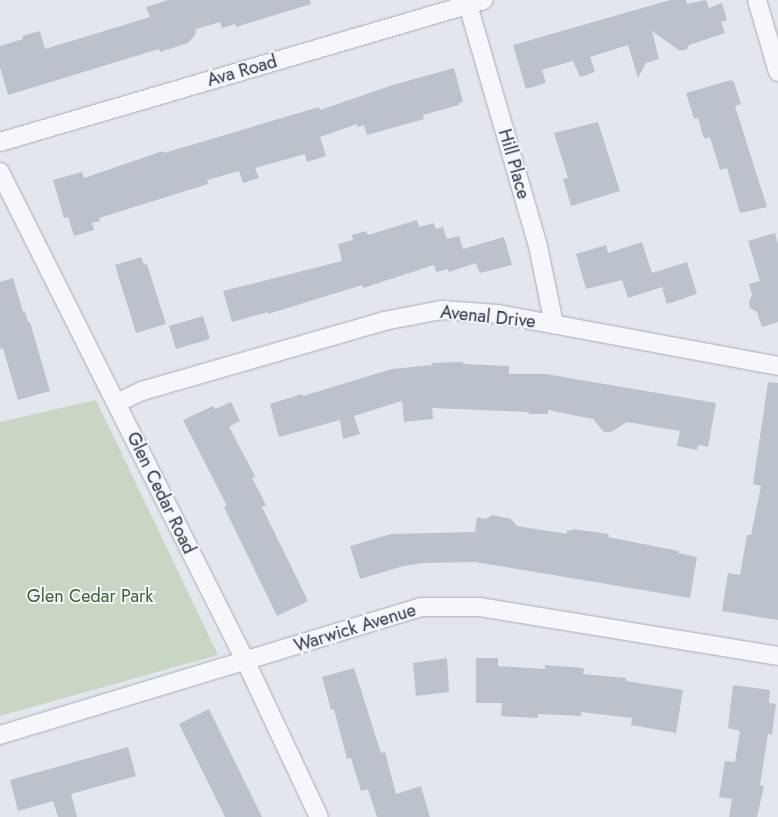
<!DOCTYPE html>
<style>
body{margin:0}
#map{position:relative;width:778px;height:817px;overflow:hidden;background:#e3e6ec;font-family:Jost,sans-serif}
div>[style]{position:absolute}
.green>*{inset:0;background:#c8d6c3}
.building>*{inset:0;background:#bcc2cc}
.roads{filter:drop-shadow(0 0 1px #a7adb7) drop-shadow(0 0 1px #a7adb7)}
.minor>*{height:18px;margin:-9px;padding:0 9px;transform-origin:9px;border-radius:9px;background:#f6f7fa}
span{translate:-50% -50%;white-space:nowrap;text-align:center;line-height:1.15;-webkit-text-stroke:4px #f3f5f9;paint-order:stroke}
.street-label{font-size:18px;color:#293346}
.park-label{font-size:18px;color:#3e6335}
</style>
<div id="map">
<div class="green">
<i style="clip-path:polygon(96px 400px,218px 655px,0 716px,0 422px)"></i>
</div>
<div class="building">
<i style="clip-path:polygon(168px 0,310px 0,311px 4px,236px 27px,235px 24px,222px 28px,220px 22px,196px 29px,195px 35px,188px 43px,160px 52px,159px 49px,8px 95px,0 67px,0 46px,23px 39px,22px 36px,40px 31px,45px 49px,150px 17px,146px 7px)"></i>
<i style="clip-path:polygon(670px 0,686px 0,687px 4px,706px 0,709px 8px,722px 3px,727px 20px,721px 22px,725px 33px,689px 45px,687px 49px,680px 51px,652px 31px,659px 59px,646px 63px,638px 78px,628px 45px,590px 57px,595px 72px,580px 77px,573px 61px,542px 70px,546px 83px,526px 89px,513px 45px)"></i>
<i style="clip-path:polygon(454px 68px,463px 102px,459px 103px,459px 105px,423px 115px,424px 119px,367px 135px,364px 125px,357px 127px,357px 124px,320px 137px,326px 156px,307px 162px,305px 154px,255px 168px,259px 178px,243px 183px,239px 171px,207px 180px,208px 184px,99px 218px,100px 221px,92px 223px,94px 230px,74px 236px,68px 217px,64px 218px,53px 180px,82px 172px,84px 178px,163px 151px,164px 153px,319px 107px,320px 110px,393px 85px)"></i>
<i style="clip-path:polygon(731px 80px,734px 82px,741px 104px,735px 106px,767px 207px,740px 213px,727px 168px,720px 170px,710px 137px,704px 139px,698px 118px,694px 119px,686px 93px)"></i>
<i style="clip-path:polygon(598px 122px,620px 191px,571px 206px,563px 179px,568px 178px,554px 133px)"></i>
<i style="clip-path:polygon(417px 220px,419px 227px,434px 223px,436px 229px,443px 227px,447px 239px,459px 236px,463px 249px,504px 237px,512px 265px,480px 273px,476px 263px,449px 272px,448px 269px,436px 272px,434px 265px,363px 288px,362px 285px,268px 314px,268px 312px,232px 322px,223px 291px,342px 261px,338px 244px,353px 240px,352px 235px,366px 231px,368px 235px)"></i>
<i style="clip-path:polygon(775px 233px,778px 245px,778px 322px,762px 327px,757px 312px,750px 308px,749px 302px,752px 295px,749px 284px,760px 281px,748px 241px)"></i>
<i style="clip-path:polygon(642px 242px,652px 273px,687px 262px,697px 294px,667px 304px,662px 287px,628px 298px,622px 280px,586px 289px,576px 254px,606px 245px,608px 253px)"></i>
<i style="clip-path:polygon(141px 257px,144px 265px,147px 264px,166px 324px,136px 333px,115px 265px)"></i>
<i style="clip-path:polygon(13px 278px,23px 312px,25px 311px,28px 322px,30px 322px,50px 391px,18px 400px,3px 348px,0 349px,0 282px)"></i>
<i style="clip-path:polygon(203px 316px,210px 339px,176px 349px,169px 326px)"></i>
<i style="clip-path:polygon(463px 362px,463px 364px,509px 366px,509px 374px,546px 374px,716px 403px,708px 447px,698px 445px,697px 450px,677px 446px,680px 431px,627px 422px,611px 432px,604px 432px,593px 419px,548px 410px,548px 414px,529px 414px,529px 412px,432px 408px,433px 419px,404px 422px,402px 401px,354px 416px,360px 434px,343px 439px,340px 420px,279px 437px,270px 404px,302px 394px,303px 396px,392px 369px,432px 365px,432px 363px)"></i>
<i style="clip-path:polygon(768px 382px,778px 383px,778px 620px,722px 611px,728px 573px,740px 575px,747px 535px,751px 535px,761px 486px,753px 484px)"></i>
<i style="clip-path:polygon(231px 402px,240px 421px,229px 427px,255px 476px,252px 478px,266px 505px,262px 507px,308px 601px,277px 616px,224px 507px,227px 506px,183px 420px,213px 406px,215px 409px)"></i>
<i style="clip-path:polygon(492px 515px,511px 519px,517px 526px,567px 534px,567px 530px,572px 531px,572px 529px,609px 534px,608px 537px,679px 551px,678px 553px,697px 557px,690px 598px,475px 562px,424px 563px,403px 566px,360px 579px,350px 546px,391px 534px,475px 532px,477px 517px,486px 519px)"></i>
<i style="clip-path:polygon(447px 658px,449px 692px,416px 696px,413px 663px)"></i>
<i style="clip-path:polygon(476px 658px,498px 658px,498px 666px,545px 669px,545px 665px,584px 668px,583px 674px,626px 678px,626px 681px,683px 690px,676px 733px,631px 725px,632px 718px,581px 712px,581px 716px,538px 714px,538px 718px,501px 716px,502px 703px,476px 703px)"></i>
<i style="clip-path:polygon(354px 668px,381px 753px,385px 752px,396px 794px,421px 786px,430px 817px,377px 817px,368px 789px,361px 791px,351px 758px,347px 759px,334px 709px,331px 710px,322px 677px)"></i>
<i style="clip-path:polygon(733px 685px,770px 690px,769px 703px,776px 704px,772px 735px,768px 734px,760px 785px,764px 786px,757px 817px,729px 817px,732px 799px,719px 797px,725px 761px,735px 762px,740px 731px,728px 728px)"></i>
<i style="clip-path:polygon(209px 709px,239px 770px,262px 817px,225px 817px,194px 754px,179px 724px)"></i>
<i style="clip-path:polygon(128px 747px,136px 776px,71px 794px,77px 817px,58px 817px,53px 801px,18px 811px,10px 780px)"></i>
</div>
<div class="roads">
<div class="minor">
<i style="left:757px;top:0;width:75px;rotate:73.7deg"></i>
<i style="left:468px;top:5px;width:251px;rotate:73.8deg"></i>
<i style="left:538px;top:246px;width:80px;rotate:78.4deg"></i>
<i style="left:0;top:142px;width:504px;rotate:-16.35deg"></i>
<i style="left:0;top:172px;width:548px;rotate:63.34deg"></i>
<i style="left:246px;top:662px;width:171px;rotate:64.8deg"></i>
<i style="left:117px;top:403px;width:28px;rotate:-26deg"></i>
<i style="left:142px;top:391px;width:252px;rotate:-16.1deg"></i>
<i style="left:384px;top:321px;width:58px;rotate:-10.9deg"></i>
<i style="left:441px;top:310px;width:57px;rotate:4deg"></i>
<i style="left:498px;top:314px;width:285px;rotate:10.5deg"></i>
<i style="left:0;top:735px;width:440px;rotate:-16.9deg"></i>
<i style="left:421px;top:607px;width:59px"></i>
<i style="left:480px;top:607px;width:302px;rotate:9.3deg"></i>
</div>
</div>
<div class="street-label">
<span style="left:242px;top:71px;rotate:-16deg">Ava Road</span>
<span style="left:514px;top:164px;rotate:74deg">Hill Place</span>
<span style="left:488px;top:317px;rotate:6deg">Avenal Drive</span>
<span style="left:161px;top:493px;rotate:64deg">Glen Cedar Road</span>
<span style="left:355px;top:628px;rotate:-17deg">Warwick Avenue</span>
</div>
<div class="park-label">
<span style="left:90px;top:596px">Glen Cedar Park</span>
</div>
</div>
